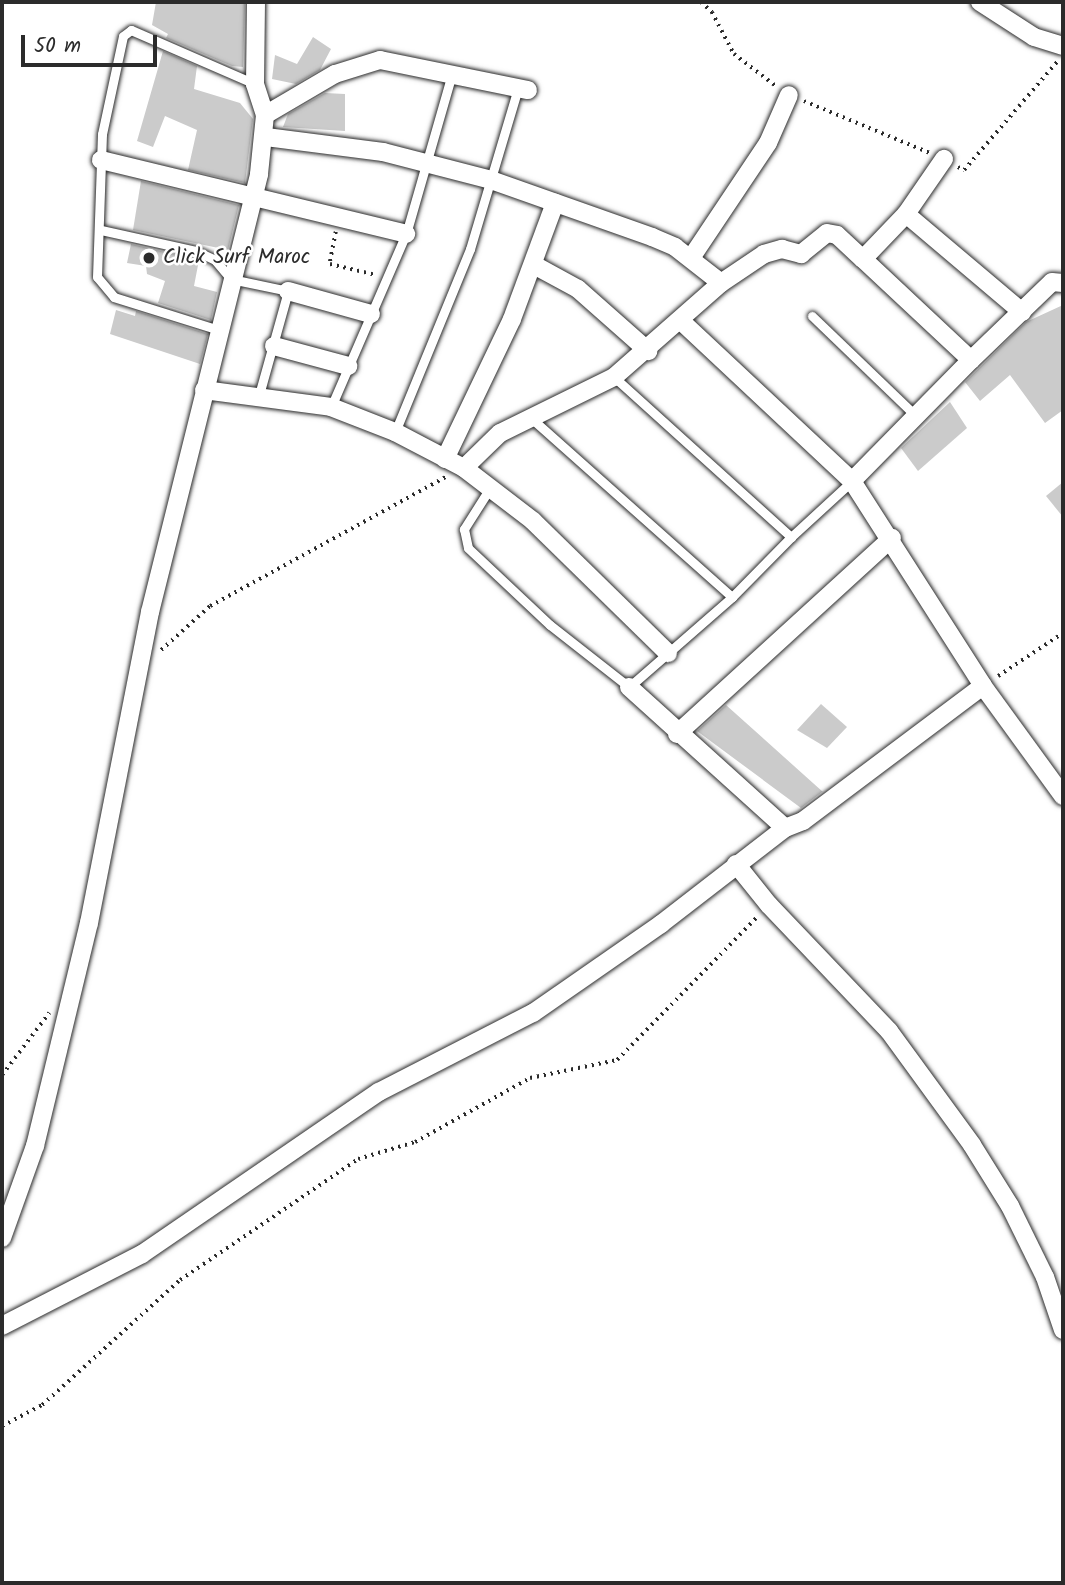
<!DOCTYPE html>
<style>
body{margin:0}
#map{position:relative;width:1065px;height:1585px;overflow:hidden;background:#fff;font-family:Kalam,sans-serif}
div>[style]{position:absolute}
.building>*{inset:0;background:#cbcbcb}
.path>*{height:3.5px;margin-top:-1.75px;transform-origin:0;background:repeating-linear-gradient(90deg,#2b2b2b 0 2px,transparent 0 7px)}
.roads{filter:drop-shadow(0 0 2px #2b2b2b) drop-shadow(0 0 2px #2b2b2b)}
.service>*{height:9px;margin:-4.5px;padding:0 4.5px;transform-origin:4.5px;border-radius:4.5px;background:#fff}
.minor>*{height:18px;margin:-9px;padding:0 9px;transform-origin:9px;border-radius:9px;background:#fff}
.dots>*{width:19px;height:19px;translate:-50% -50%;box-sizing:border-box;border:4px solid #fff;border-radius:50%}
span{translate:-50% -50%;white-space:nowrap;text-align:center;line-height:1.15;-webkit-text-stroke:5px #fff;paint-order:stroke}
.poi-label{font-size:21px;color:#2b2b2b}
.left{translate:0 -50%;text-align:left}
.frame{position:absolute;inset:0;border:4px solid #2b2b2b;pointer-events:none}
.scale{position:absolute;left:21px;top:35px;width:136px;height:32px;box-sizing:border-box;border:4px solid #2b2b2b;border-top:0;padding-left:9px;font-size:21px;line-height:24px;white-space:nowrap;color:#2b2b2b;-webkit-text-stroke:5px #fff;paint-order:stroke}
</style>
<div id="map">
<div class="building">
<i style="clip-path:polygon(156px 2px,245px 2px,243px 67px,232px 66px,166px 38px,168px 34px,152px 25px)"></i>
<i style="clip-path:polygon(313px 37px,331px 49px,320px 70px,296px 84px,272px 79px,275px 55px,297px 64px)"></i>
<i style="clip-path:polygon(163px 51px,197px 66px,194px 89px,240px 103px,253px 119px,245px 183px,188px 170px,197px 130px,165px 116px,153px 147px,137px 141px)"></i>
<i style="clip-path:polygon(325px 93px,345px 94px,345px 131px,283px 127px,288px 114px)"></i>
<i style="clip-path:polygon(141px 181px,239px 205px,228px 250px,133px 230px)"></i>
<i style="clip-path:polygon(131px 244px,199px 260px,194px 286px,217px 292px,211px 320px,158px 303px,165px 281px,147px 274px,146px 266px,127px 263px)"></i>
<i style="clip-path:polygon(1063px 305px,1063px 410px,1045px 423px,1010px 375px,980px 401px,965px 382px,1026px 322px)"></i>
<i style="clip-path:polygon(116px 310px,135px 316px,136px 311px,208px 334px,200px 364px,110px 334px)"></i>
<i style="clip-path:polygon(950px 402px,967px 428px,918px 471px,901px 448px)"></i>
<i style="clip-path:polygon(1063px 482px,1063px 517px,1046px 496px)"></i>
<i style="clip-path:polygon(821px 704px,847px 727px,827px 748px,797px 730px)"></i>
<i style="clip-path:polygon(726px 705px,823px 792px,822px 792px,801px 808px,697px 731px)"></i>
</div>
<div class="path">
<i style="left:701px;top:2px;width:15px;rotate:42deg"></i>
<i style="left:712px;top:12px;width:47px;rotate:62.4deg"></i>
<i style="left:734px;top:54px;width:53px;rotate:37.3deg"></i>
<i style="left:804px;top:101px;width:136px;rotate:22.4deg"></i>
<i style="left:958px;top:167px;width:7px;rotate:27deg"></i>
<i style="left:964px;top:170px;width:143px;rotate:-49.3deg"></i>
<i style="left:336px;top:232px;width:33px;rotate:101deg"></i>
<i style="left:330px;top:264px;width:47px;rotate:13.4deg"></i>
<i style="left:161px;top:650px;width:66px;rotate:-41.9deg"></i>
<i style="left:210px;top:606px;width:269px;rotate:-28.7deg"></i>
<i style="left:998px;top:676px;width:78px;rotate:-33.5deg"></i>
<i style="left:2px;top:1075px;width:78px;rotate:-52.8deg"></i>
<i style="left:2px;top:1426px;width:45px;rotate:-27.7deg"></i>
<i style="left:42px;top:1405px;width:186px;rotate:-42.2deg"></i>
<i style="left:180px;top:1280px;width:215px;rotate:-34.2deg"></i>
<i style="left:358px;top:1159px;width:59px;rotate:-16.6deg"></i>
<i style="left:415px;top:1142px;width:132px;rotate:-29.1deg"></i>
<i style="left:530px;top:1078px;width:89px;rotate:-11.7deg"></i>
<i style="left:617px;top:1060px;width:202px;rotate:-45.6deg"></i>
</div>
<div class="roads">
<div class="service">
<i style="left:101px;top:230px;width:97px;rotate:12.5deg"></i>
<i style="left:196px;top:251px;width:21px;rotate:25deg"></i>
<i style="left:215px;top:260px;width:25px;rotate:50deg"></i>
<i style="left:231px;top:279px;width:58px;rotate:11.9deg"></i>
<i style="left:288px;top:291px;width:108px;rotate:105.6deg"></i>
<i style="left:812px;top:316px;width:143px;rotate:43.9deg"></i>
<i style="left:219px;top:330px;width:110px;rotate:-162.6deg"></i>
<i style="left:114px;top:297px;width:26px;rotate:-130deg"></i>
<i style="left:97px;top:277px;width:143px;rotate:-88deg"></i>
<i style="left:102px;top:134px;width:100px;rotate:-77.9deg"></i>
<i style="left:123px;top:36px;width:10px;rotate:-37deg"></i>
<i style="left:131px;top:30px;width:135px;rotate:23.5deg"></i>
<i style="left:614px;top:377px;width:239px;rotate:42.1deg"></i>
<i style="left:791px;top:537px;width:84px;rotate:134.5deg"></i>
<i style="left:331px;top:407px;width:189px;rotate:-66.6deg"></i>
<i style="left:406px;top:234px;width:166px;rotate:-74deg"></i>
<i style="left:395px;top:432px;width:198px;rotate:-67.7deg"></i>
<i style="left:470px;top:249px;width:168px;rotate:-73.4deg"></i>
<i style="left:490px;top:488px;width:49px;rotate:122.4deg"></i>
<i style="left:464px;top:529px;width:19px;rotate:78deg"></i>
<i style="left:468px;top:548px;width:112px;rotate:43.2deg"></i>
<i style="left:550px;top:625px;width:100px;rotate:38.1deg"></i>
<i style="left:629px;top:687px;width:137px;rotate:-41.1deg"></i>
<i style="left:732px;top:597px;width:266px;rotate:-138.3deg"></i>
<i style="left:791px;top:537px;width:83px;rotate:-42.6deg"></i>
</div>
<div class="minor">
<i style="left:980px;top:2px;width:64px;rotate:32.9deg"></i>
<i style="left:1034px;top:37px;width:30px;rotate:17deg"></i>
<i style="left:265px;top:115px;width:81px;rotate:-30.4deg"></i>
<i style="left:335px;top:74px;width:47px;rotate:-17.3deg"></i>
<i style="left:380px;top:60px;width:151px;rotate:11.5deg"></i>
<i style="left:266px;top:137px;width:118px;rotate:7.3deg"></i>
<i style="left:383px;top:152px;width:112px;rotate:14.5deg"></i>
<i style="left:491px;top:180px;width:171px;rotate:19.5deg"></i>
<i style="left:652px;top:237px;width:25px;rotate:23deg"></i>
<i style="left:675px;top:247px;width:58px;rotate:38deg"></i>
<i style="left:721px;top:283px;width:142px;rotate:138.7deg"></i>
<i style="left:614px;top:377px;width:127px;rotate:153.8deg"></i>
<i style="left:500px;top:433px;width:50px;rotate:135.8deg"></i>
<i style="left:101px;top:160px;width:314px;rotate:13.6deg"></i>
<i style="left:906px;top:214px;width:152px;rotate:40.2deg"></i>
<i style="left:691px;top:258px;width:138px;rotate:-56.2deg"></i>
<i style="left:768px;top:143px;width:52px;rotate:-66.4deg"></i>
<i style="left:534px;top:265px;width:50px;rotate:28.6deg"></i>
<i style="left:578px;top:289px;width:94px;rotate:41.5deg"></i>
<i style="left:721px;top:283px;width:52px;rotate:-34deg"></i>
<i style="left:764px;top:254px;width:19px;rotate:-16deg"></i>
<i style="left:782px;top:249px;width:20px;rotate:15deg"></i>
<i style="left:801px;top:254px;width:33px;rotate:-39deg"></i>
<i style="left:827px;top:233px;width:10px;rotate:11deg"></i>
<i style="left:837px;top:235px;width:35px;rotate:43deg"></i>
<i style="left:863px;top:259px;width:62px;rotate:-46.3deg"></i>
<i style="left:906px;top:214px;width:67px;rotate:-55.4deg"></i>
<i style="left:288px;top:291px;width:86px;rotate:15.5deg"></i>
<i style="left:681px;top:321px;width:234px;rotate:43.1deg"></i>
<i style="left:852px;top:481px;width:243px;rotate:57.4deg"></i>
<i style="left:983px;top:686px;width:136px;rotate:54deg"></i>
<i style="left:274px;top:346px;width:77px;rotate:15.1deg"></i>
<i style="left:971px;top:360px;width:112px;rotate:-43.9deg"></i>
<i style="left:1052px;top:282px;width:11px;rotate:5deg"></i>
<i style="left:204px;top:390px;width:128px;rotate:7.6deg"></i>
<i style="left:331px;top:407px;width:69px;rotate:21.3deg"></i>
<i style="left:395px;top:432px;width:78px;rotate:27.6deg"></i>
<i style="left:464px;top:468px;width:87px;rotate:37.5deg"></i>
<i style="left:533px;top:521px;width:189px;rotate:44.4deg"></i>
<i style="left:445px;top:459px;width:155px;rotate:-64.4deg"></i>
<i style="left:512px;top:319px;width:124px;rotate:-69.7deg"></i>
<i style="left:852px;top:481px;width:170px;rotate:-45.5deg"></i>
<i style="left:971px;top:360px;width:148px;rotate:-136.9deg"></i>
<i style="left:629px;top:687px;width:210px;rotate:42.1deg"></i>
<i style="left:785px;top:828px;width:19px;rotate:-21deg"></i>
<i style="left:803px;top:821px;width:225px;rotate:-36.9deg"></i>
<i style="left:677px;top:734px;width:291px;rotate:-42.4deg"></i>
<i style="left:736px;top:864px;width:53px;rotate:51.2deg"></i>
<i style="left:769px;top:905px;width:174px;rotate:46.4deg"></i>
<i style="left:889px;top:1031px;width:141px;rotate:53.9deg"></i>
<i style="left:972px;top:1145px;width:72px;rotate:58.1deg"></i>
<i style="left:1010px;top:1206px;width:79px;rotate:63.8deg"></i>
<i style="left:1045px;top:1277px;width:56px;rotate:71.2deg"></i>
<i style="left:2px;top:1238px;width:98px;rotate:-70.3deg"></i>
<i style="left:35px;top:1146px;width:229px;rotate:-76.4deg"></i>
<i style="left:89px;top:923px;width:317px;rotate:-78.9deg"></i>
<i style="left:150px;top:612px;width:451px;rotate:-76deg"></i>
<i style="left:259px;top:174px;width:59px;rotate:-84.2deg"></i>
<i style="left:265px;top:115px;width:33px;rotate:-108deg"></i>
<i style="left:255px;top:84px;width:82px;rotate:-89.3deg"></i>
<i style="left:2px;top:1326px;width:157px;rotate:-27.2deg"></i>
<i style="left:142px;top:1254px;width:287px;rotate:-34.4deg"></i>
<i style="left:379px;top:1092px;width:173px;rotate:-27.2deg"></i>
<i style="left:533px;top:1013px;width:156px;rotate:-34.8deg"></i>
<i style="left:661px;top:924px;width:157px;rotate:-37.7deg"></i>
</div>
</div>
<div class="dots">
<i style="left:149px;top:258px;background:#2b2b2b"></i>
</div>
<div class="poi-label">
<span class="left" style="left:163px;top:258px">Click Surf Maroc</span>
</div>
<div class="frame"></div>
<div class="scale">50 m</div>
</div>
